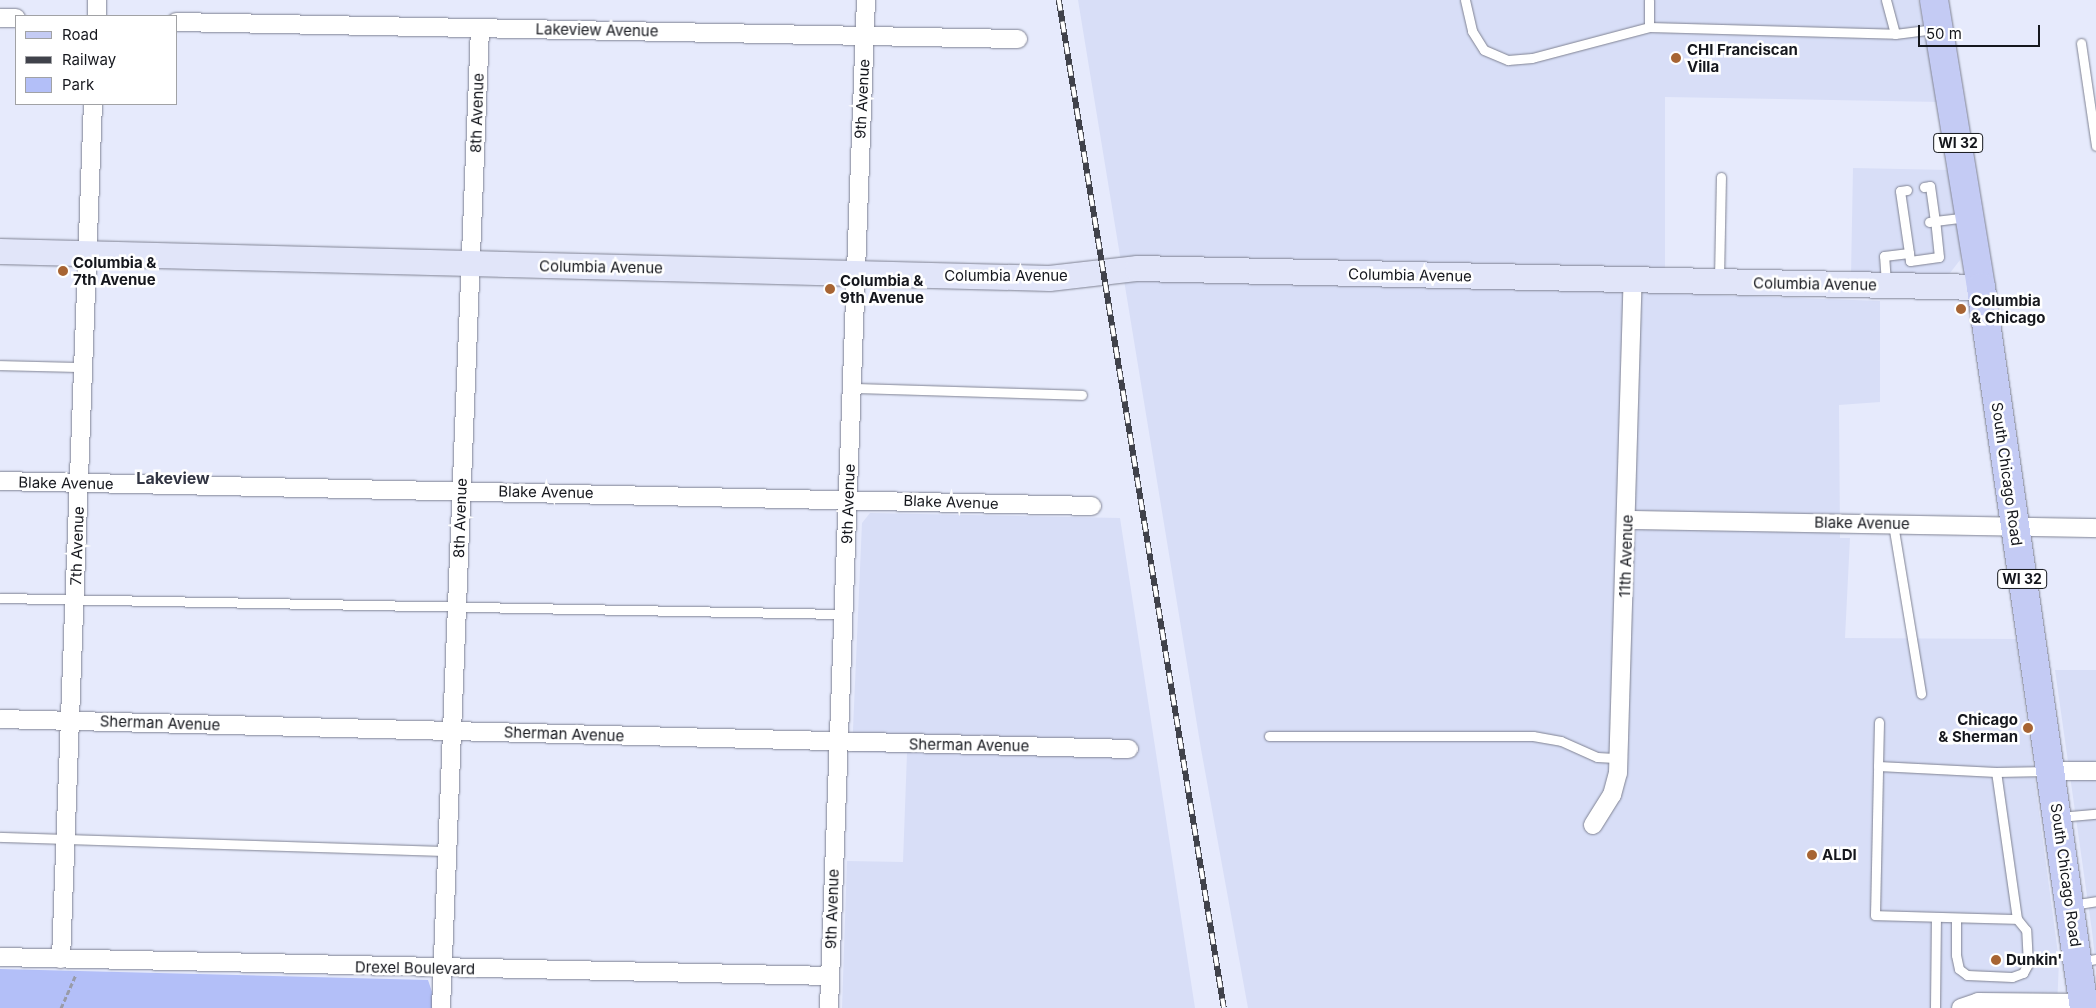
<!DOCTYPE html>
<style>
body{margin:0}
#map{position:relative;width:2096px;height:1008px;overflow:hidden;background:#e6eafc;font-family:Inter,sans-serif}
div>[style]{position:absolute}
.built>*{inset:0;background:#d8def7}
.green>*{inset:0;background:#b3bff8}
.path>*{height:3px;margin-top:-1.5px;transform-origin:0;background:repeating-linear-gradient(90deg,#989ba8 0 5px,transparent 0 7.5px)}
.roads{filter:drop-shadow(0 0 1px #7f8292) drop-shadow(0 0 1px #7f8292)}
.lane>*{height:9px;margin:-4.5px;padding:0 4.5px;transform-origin:4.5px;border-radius:4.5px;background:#fff}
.street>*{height:18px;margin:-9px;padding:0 9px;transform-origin:9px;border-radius:9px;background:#fff}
.secondary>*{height:25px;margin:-12.5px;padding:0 12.5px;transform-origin:12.5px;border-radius:12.5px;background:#e1e5f9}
.primary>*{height:28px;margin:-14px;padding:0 14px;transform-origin:14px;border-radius:14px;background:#c4cbf4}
.rail>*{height:5.5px;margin-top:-2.75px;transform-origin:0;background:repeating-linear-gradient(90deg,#fff 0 11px,#40424b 0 22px);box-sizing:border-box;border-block:1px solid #40424b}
.dots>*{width:14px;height:14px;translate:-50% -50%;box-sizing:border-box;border:2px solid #fff;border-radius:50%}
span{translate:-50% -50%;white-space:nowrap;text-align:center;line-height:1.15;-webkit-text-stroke:5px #fff;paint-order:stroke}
.shield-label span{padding:1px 4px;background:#fff;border:1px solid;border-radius:4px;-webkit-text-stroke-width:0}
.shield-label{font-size:14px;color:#15171d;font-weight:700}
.street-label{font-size:15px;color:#15171d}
.poi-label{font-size:15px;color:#15171d;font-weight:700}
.left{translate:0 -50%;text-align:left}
.right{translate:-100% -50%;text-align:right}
.neighbourhood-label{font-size:16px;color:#323543;font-weight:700}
.legend{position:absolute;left:15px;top:15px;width:162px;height:90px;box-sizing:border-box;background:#fff;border:1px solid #a1a2a5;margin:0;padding:6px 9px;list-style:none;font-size:15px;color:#15171d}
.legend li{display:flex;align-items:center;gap:10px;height:25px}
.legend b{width:25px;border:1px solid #a1a2a5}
.scale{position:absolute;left:1918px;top:25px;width:122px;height:22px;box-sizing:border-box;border:2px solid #15171d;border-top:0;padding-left:6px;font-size:15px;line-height:18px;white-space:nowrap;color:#15171d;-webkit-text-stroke:4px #fff;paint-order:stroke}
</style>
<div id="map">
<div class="built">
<i style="clip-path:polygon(1078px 0,1918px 0,1940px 102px,1665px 97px,1665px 293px,1880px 301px,1880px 402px,1839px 405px,1840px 538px,1850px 538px,1845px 638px,2016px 639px,2059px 961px,2057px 1008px,1248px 1008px,1201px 749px)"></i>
<i style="clip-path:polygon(1853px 168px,1950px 170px,1961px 251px,1960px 260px,1950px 273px,1940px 276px,1851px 276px)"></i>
<i style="clip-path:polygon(870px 513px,1120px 518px,1195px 1008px,842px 1008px,847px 861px,903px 862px,907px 753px,852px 752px,862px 523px)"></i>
<i style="clip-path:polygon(2055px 670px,2096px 670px,2096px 966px,2092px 931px)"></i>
</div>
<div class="green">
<i style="clip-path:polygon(0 969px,428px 980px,432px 992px,432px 1008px,0 1008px)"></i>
</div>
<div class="path">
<i style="left:61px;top:1008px;width:36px;rotate:-66deg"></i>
</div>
<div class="roads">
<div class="lane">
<i style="left:1465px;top:0;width:32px;rotate:77deg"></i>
<i style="left:1472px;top:31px;width:22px;rotate:58deg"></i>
<i style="left:1484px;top:50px;width:26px;rotate:23deg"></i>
<i style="left:1508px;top:60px;width:24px;rotate:-5deg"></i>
<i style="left:1532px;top:58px;width:121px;rotate:-14.8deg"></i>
<i style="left:1649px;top:27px;width:27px;rotate:-90deg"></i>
<i style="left:1886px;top:0;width:35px;rotate:75deg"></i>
<i style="left:1649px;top:27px;width:246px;rotate:1.6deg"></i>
<i style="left:1895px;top:34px;width:40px;rotate:-7.1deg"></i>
<i style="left:2081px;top:43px;width:104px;rotate:81.7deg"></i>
<i style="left:1924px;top:187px;width:6px;rotate:-9deg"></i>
<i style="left:1930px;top:186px;width:35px;rotate:82deg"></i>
<i style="left:1935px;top:221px;width:6px;rotate:171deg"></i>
<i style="left:1907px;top:190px;width:7px;rotate:172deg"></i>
<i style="left:1900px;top:191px;width:63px;rotate:81.7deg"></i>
<i style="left:1719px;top:279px;width:102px;rotate:-88.9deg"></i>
<i style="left:1886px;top:283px;width:27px;rotate:-94deg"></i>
<i style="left:1884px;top:256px;width:25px;rotate:-7deg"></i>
<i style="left:1909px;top:253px;width:8px;rotate:83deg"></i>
<i style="left:1910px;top:261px;width:29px;rotate:-8deg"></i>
<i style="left:1939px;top:257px;width:36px;rotate:-96deg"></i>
<i style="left:1935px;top:221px;width:32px;rotate:-7deg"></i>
<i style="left:0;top:365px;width:83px;rotate:1.4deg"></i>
<i style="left:852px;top:388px;width:230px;rotate:1.7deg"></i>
<i style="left:1893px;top:524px;width:172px;rotate:80.6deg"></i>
<i style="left:0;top:598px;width:844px;rotate:1.09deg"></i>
<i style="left:1269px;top:736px;width:264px"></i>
<i style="left:1533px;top:736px;width:28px;rotate:10deg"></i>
<i style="left:1561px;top:741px;width:39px;rotate:24deg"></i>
<i style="left:1597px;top:757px;width:22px;rotate:3deg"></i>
<i style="left:1878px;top:766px;width:44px;rotate:-88.7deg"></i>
<i style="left:2059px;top:817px;width:37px;rotate:-5deg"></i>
<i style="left:0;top:837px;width:447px;rotate:1.8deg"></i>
<i style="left:2072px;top:905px;width:24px;rotate:-9deg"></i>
<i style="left:1956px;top:918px;width:37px;rotate:90deg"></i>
<i style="left:1956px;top:955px;width:14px;rotate:78deg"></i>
<i style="left:1959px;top:969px;width:10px;rotate:37deg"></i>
<i style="left:1967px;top:975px;width:45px;rotate:2.5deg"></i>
<i style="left:2012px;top:977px;width:12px;rotate:-20deg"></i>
<i style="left:2023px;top:973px;width:10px;rotate:-61deg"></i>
<i style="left:2028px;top:964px;width:34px;rotate:-93deg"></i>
<i style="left:2026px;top:930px;width:14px;rotate:-129deg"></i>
<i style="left:2017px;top:919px;width:148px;rotate:-98.1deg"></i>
<i style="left:2017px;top:919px;width:142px;rotate:-178.4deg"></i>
<i style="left:1875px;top:915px;width:149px;rotate:-88.8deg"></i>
<i style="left:1878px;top:766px;width:118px;rotate:2.9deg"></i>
<i style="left:1996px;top:772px;width:52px;rotate:-1.1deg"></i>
<i style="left:2079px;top:962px;width:17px;rotate:-10deg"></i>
<i style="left:1935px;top:1008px;width:90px;rotate:-89.4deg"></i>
</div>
<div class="street">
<i style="left:97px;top:16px;width:16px;rotate:-90deg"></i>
<i style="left:0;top:18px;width:16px"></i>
<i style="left:176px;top:22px;width:842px;rotate:1.16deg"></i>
<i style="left:0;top:481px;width:1092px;rotate:1.31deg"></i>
<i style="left:1628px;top:520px;width:468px;rotate:1deg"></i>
<i style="left:0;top:719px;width:1129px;rotate:1.52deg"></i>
<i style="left:2051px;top:771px;width:45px"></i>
<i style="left:1593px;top:825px;width:36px;rotate:-58deg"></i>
<i style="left:1612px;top:795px;width:23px;rotate:-75deg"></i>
<i style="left:1618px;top:773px;width:492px;rotate:-88.3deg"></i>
<i style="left:0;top:957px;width:830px;rotate:1.31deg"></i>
<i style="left:61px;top:959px;width:856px;rotate:-87.86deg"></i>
<i style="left:441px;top:1008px;width:981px;rotate:-87.72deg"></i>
<i style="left:829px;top:1008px;width:1009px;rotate:-87.9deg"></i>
<i style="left:1961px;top:1008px;width:18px;rotate:-19deg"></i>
<i style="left:1978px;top:1002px;width:106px;rotate:0.5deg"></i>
</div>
<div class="secondary">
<i style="left:0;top:251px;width:1049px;rotate:1.47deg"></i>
<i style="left:1049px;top:278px;width:89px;rotate:-6.5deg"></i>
<i style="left:1137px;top:268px;width:844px;rotate:1.29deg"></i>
</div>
<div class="primary">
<i style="left:1934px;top:0;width:291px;rotate:80.7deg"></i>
<i style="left:1981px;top:287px;width:728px;rotate:81.87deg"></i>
</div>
</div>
<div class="rail">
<i style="left:1059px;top:0;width:1021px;rotate:80.7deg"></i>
</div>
<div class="dots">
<i style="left:1676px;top:58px;background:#a76433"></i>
<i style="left:63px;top:271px;background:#a76433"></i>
<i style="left:830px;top:289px;background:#a76433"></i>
<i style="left:1961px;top:309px;background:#a76433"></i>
<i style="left:2028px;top:728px;background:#a76433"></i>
<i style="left:1812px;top:855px;background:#a76433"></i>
<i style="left:1996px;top:960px;background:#a76433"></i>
</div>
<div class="shield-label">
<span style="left:1958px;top:143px">WI 32</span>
<span style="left:2022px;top:579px">WI 32</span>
</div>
<div class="street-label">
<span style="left:597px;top:30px;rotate:1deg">Lakeview Avenue</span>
<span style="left:862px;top:99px;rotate:-87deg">9th Avenue</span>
<span style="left:477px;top:113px;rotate:-88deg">8th Avenue</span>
<span style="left:601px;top:267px;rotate:1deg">Columbia Avenue</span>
<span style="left:1410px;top:275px;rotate:1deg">Columbia Avenue</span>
<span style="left:1006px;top:276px">Columbia Avenue</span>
<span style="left:1815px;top:284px;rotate:1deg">Columbia Avenue</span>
<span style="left:2007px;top:474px;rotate:82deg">South Chicago Road</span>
<span style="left:66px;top:483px;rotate:1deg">Blake Avenue</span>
<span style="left:546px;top:492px;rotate:1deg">Blake Avenue</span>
<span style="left:951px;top:502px;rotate:2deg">Blake Avenue</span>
<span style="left:848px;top:504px;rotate:-88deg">9th Avenue</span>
<span style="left:460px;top:518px;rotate:-88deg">8th Avenue</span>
<span style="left:1862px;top:523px;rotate:1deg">Blake Avenue</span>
<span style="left:77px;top:546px;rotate:-88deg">7th Avenue</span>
<span style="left:1626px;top:556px;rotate:-88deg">11th Avenue</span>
<span style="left:160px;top:723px;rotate:2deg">Sherman Avenue</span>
<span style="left:564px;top:734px;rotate:2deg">Sherman Avenue</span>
<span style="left:969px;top:745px;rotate:1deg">Sherman Avenue</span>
<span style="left:2066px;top:875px;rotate:82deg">South Chicago Road</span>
<span style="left:832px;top:909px;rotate:-88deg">9th Avenue</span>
<span style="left:415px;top:968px;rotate:1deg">Drexel Boulevard</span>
</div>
<div class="poi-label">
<span class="left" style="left:1687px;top:58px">CHI Franciscan<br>Villa</span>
<span class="left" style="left:73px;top:271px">Columbia &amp;<br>7th Avenue</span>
<span class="left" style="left:840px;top:289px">Columbia &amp;<br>9th Avenue</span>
<span class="left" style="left:1971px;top:309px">Columbia<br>&amp; Chicago</span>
<span class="right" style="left:2018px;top:728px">Chicago<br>&amp; Sherman</span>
<span class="left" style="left:1822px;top:855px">ALDI</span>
<span class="left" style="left:2006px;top:960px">Dunkin'</span>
</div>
<div class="neighbourhood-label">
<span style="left:173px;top:478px">Lakeview</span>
</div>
<ul class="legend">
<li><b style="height:6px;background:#c4cbf4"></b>Road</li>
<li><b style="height:6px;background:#40424b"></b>Railway</li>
<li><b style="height:14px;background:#b3bff8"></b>Park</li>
</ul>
<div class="scale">50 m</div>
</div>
